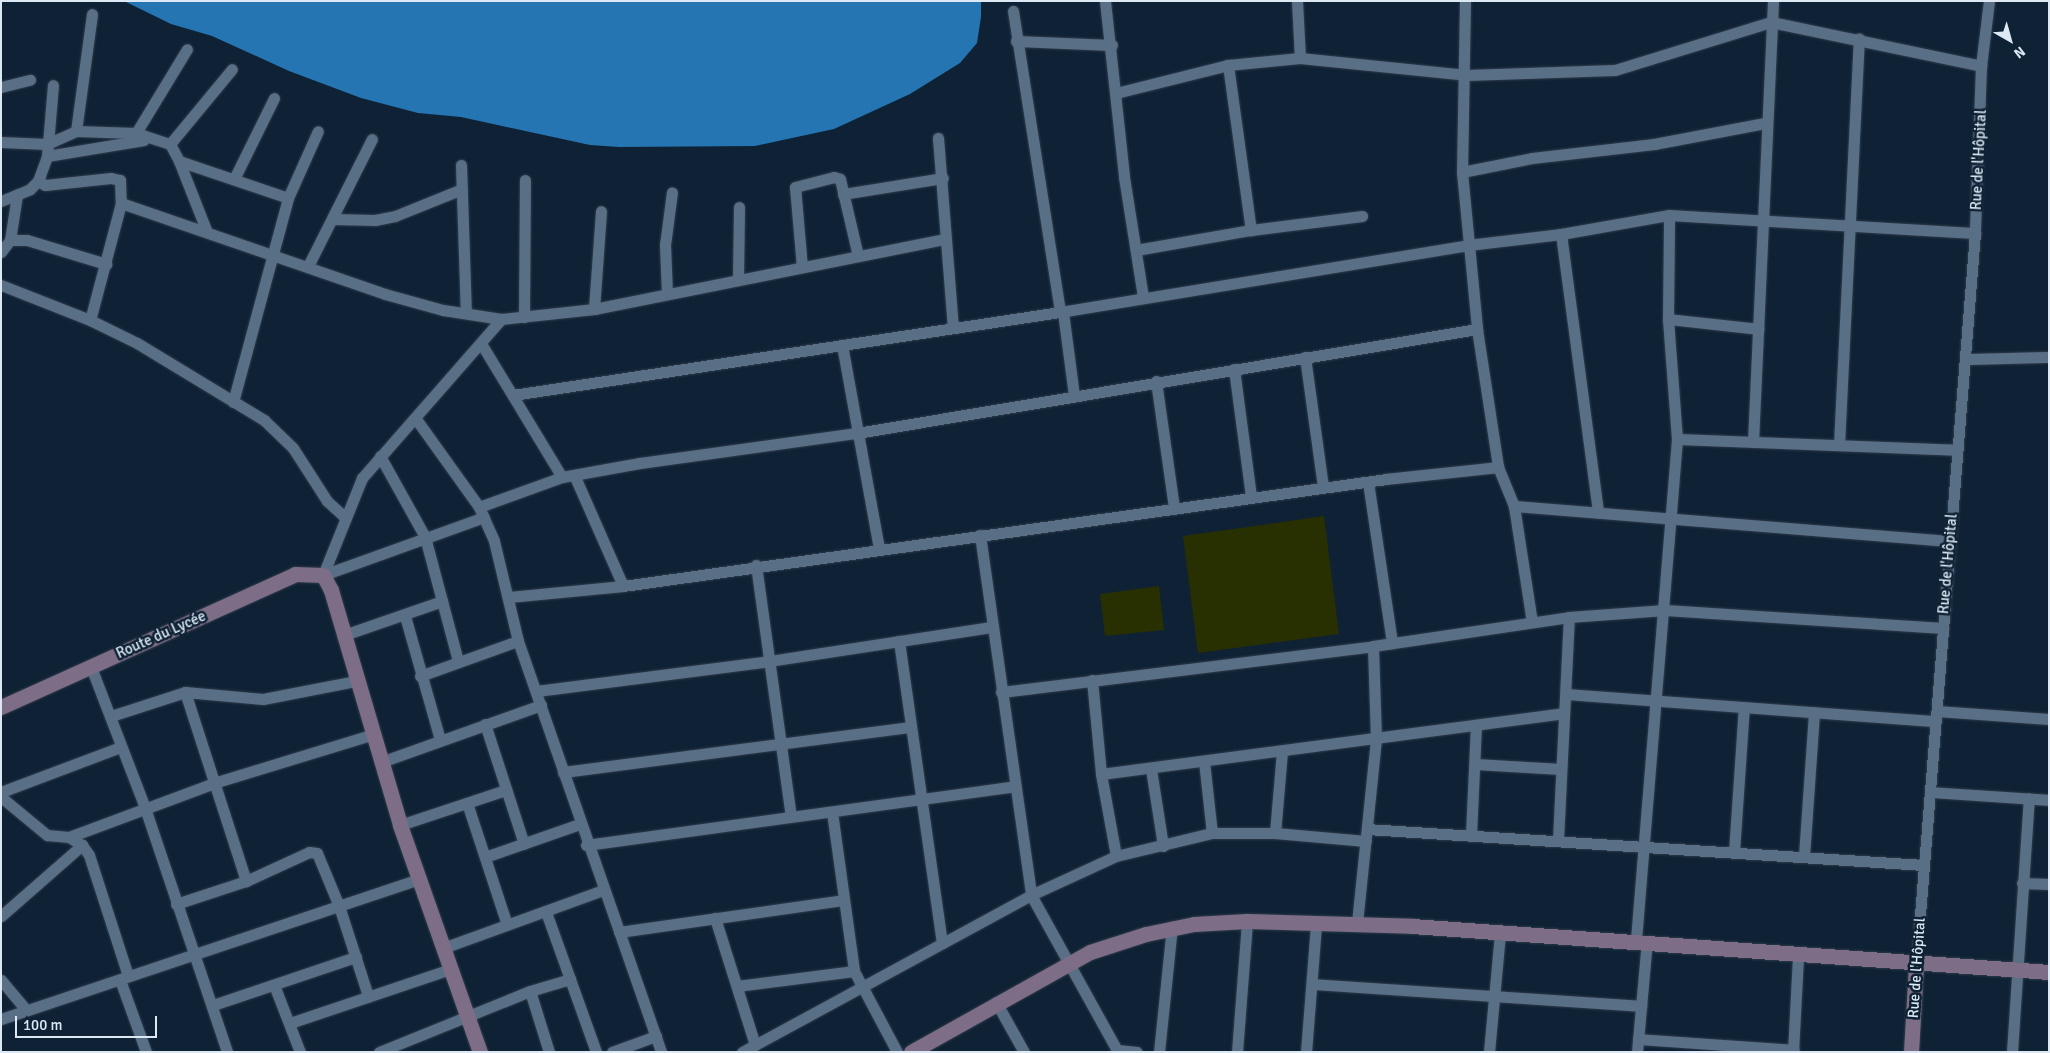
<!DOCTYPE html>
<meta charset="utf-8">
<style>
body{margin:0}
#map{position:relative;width:2050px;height:1053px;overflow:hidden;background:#0f2235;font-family:Signika,sans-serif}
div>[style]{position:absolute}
.green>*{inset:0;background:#282f01}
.water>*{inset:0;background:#2475b1}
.roads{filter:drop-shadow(0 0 1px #303c4c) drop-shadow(0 0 1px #303c4c)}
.minor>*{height:11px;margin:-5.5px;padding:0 5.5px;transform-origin:5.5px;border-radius:5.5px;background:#596f86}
.secondary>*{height:15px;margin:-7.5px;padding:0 7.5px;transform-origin:7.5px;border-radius:7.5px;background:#7d6d86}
span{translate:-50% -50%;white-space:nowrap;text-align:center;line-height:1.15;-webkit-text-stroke:5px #0f2235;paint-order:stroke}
.street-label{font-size:15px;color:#dce9f5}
.frame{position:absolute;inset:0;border:2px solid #dce9f5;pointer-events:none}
.north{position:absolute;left:1985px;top:15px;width:50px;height:50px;-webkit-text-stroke:4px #0f2235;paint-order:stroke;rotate:142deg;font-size:14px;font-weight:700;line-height:20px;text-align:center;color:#dce9f5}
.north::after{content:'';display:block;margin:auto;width:18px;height:22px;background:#dce9f5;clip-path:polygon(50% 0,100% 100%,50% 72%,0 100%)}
.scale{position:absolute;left:15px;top:1016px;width:142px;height:22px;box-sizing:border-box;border:2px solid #dce9f5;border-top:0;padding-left:6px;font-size:15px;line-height:18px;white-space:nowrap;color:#dce9f5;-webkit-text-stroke:4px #0f2235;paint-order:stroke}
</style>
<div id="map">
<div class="green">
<i style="clip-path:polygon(1324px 516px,1339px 634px,1198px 653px,1183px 536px)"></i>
<i style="clip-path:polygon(1159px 586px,1164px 630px,1105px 636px,1100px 594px)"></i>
</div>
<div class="water">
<i style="clip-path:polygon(124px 1px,981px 1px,981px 17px,977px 43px,960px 63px,910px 94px,834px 129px,755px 146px,619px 147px,590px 145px,461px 117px,418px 113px,361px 98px,289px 71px,212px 36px,171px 24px)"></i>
</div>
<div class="roads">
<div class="minor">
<i style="left:1105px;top:1px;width:177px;rotate:83.8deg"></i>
<i style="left:1124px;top:177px;width:121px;rotate:81deg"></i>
<i style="left:1297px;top:1px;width:57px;rotate:87deg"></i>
<i style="left:1465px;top:1px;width:171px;rotate:91deg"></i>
<i style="left:1462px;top:172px;width:158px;rotate:84.5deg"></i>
<i style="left:1477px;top:329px;width:140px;rotate:81.3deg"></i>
<i style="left:1498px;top:467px;width:42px;rotate:67.7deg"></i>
<i style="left:1514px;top:506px;width:117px;rotate:81.2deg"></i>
<i style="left:1013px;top:11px;width:305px;rotate:81.1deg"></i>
<i style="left:1016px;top:41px;width:96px;rotate:2.4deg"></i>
<i style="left:1228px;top:65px;width:167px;rotate:82.1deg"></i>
<i style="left:1981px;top:66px;width:65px;rotate:-83deg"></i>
<i style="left:1px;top:87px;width:30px;rotate:-14deg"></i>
<i style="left:1116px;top:93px;width:115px;rotate:-14deg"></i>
<i style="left:1228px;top:65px;width:72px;rotate:-5.6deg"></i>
<i style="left:1300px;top:58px;width:167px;rotate:5.8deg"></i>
<i style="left:1466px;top:75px;width:149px;rotate:-1.9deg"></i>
<i style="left:1615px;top:70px;width:163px;rotate:-17.1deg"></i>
<i style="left:1771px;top:22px;width:215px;rotate:11.8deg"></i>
<i style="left:1981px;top:66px;width:167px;rotate:92.1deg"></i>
<i style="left:1975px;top:233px;width:733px;rotate:94.61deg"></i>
<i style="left:76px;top:131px;width:118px;rotate:-82.2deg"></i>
<i style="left:136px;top:133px;width:98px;rotate:-58.7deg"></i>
<i style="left:938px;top:138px;width:190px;rotate:85.5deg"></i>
<i style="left:1px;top:142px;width:46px;rotate:2.5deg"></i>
<i style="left:47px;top:144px;width:32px;rotate:-24deg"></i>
<i style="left:76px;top:131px;width:60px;rotate:1.9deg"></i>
<i style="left:136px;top:133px;width:36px;rotate:18deg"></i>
<i style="left:170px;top:144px;width:19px;rotate:62deg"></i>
<i style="left:179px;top:161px;width:115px;rotate:18.7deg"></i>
<i style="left:170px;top:144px;width:97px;rotate:-50.4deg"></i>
<i style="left:47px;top:156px;width:98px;rotate:-9.4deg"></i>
<i style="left:179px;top:161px;width:76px;rotate:68.5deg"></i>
<i style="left:461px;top:165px;width:148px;rotate:88.1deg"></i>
<i style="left:1462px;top:172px;width:71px;rotate:-11.3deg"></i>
<i style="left:1532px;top:158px;width:123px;rotate:-6.5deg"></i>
<i style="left:1654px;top:144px;width:113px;rotate:-10.7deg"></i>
<i style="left:235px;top:177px;width:88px;rotate:-63.7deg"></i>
<i style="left:38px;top:181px;width:8px;rotate:30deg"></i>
<i style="left:45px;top:185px;width:66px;rotate:-6.1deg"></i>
<i style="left:111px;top:178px;width:9px;rotate:13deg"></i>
<i style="left:120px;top:180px;width:23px;rotate:88deg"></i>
<i style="left:121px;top:203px;width:121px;rotate:104.8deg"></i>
<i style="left:843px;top:194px;width:101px;rotate:-9.1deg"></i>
<i style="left:1px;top:201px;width:31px;rotate:-22deg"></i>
<i style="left:30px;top:189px;width:11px;rotate:-45deg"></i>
<i style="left:38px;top:181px;width:27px;rotate:-70deg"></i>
<i style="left:47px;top:156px;width:71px;rotate:-85.2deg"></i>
<i style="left:121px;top:203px;width:279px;rotate:19deg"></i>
<i style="left:385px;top:294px;width:60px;rotate:15.4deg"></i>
<i style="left:443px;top:310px;width:59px;rotate:8.8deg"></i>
<i style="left:501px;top:319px;width:94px;rotate:-6.1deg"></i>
<i style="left:594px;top:309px;width:358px;rotate:-11.3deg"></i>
<i style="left:332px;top:219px;width:43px;rotate:1.3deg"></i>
<i style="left:375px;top:220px;width:20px;rotate:-11deg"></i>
<i style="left:395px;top:216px;width:72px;rotate:-21.9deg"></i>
<i style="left:1561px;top:234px;width:281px;rotate:82.4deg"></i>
<i style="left:10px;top:240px;width:46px;rotate:-81.2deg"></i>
<i style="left:1136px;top:250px;width:117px;rotate:-9.9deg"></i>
<i style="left:1251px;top:230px;width:112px;rotate:-7.2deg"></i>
<i style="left:1px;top:252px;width:15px;rotate:-53deg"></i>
<i style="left:10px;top:240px;width:17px"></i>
<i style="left:27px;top:240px;width:83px;rotate:16.9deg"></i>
<i style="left:308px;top:266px;width:142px;rotate:-63.3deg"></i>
<i style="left:802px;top:267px;width:80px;rotate:-95deg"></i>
<i style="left:795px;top:187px;width:40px;rotate:-14.4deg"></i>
<i style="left:834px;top:177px;width:6px;rotate:18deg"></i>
<i style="left:840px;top:179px;width:79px;rotate:76.8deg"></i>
<i style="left:738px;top:280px;width:73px;rotate:-89.2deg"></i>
<i style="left:1px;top:285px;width:96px;rotate:21.5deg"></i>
<i style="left:90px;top:320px;width:52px;rotate:26.1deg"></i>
<i style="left:137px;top:343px;width:149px;rotate:31.2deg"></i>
<i style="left:264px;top:420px;width:40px;rotate:44deg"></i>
<i style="left:293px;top:448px;width:63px;rotate:57.3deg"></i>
<i style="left:327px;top:501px;width:24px;rotate:42deg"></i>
<i style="left:667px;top:294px;width:49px;rotate:-92.3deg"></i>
<i style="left:665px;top:245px;width:53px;rotate:-82.5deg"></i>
<i style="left:594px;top:309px;width:98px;rotate:-85.9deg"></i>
<i style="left:1063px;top:312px;width:84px;rotate:82.5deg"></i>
<i style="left:524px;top:317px;width:137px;rotate:-89.6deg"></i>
<i style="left:1668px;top:319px;width:91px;rotate:6.3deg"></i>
<i style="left:482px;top:345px;width:154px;rotate:58.8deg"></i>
<i style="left:842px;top:345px;width:206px;rotate:79.7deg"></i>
<i style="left:1305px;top:357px;width:131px;rotate:82.1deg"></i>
<i style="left:1965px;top:359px;width:84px;rotate:-1.4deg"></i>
<i style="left:1234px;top:369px;width:129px;rotate:82.4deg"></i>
<i style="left:1156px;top:381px;width:128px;rotate:81.9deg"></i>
<i style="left:513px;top:395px;width:553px;rotate:-8.63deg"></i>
<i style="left:1060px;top:312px;width:413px;rotate:-9.3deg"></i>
<i style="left:1468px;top:245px;width:94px;rotate:-6.7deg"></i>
<i style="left:1561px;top:234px;width:110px;rotate:-10deg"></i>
<i style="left:1669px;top:215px;width:307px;rotate:3.4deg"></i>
<i style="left:233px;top:402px;width:211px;rotate:-74.9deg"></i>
<i style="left:288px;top:198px;width:73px;rotate:-65.9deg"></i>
<i style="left:416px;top:419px;width:108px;rotate:54.4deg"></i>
<i style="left:479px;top:507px;width:37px;rotate:66deg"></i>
<i style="left:494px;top:541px;width:103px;rotate:76.5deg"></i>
<i style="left:518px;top:641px;width:435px;rotate:70.8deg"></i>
<i style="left:1677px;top:439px;width:280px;rotate:2.2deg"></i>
<i style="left:1753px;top:442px;width:441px;rotate:-87.4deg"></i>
<i style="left:1839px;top:445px;width:407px;rotate:-87.2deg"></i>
<i style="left:380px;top:456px;width:93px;rotate:60.9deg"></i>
<i style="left:425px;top:537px;width:128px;rotate:75.1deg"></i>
<i style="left:575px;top:477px;width:119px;rotate:66.2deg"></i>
<i style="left:1368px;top:482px;width:163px;rotate:81.5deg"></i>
<i style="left:1514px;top:506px;width:437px;rotate:4.6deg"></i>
<i style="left:479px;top:507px;width:88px;rotate:-19.9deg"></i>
<i style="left:562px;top:477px;width:79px;rotate:-10.2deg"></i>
<i style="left:640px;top:463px;width:219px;rotate:-7.9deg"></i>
<i style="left:857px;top:433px;width:629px;rotate:-9.52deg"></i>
<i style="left:980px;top:535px;width:364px;rotate:81.9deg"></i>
<i style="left:1031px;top:895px;width:179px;rotate:61deg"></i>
<i style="left:756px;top:565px;width:253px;rotate:82.1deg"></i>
<i style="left:323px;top:575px;width:105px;rotate:-68.1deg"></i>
<i style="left:362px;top:478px;width:211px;rotate:-48.8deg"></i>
<i style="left:323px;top:575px;width:171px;rotate:-19.8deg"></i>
<i style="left:509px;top:597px;width:115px;rotate:-5.5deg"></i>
<i style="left:623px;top:586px;width:770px;rotate:-7.98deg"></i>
<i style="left:1386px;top:479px;width:113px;rotate:-6.1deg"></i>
<i style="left:405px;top:616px;width:129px;rotate:74.2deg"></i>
<i style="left:344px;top:635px;width:104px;rotate:-19.1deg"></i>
<i style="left:899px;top:641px;width:305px;rotate:81.9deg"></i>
<i style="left:91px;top:667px;width:151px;rotate:69deg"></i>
<i style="left:145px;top:808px;width:257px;rotate:71.4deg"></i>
<i style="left:420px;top:676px;width:104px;rotate:-19.7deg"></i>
<i style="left:1092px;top:680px;width:94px;rotate:84.5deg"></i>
<i style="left:1101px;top:774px;width:83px;rotate:79.6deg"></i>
<i style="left:536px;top:691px;width:235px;rotate:-7.3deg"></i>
<i style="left:769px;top:661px;width:226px;rotate:-8.7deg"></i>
<i style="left:185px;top:692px;width:199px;rotate:72.1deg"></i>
<i style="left:1001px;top:692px;width:375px;rotate:-7deg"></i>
<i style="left:1373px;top:646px;width:198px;rotate:-8.4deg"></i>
<i style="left:1569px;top:617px;width:96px;rotate:-4.2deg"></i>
<i style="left:1665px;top:610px;width:279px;rotate:3.7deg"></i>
<i style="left:1566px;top:694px;width:371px;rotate:4.2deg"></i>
<i style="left:1937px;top:711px;width:112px;rotate:4.1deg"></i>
<i style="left:111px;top:716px;width:78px;rotate:-18deg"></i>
<i style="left:185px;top:692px;width:78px;rotate:5.1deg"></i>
<i style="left:263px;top:699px;width:95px;rotate:-11deg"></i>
<i style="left:485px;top:724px;width:126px;rotate:72deg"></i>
<i style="left:1204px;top:761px;width:72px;rotate:83.7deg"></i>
<i style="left:381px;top:762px;width:170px;rotate:-19.6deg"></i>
<i style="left:1475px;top:764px;width:86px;rotate:3.3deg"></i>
<i style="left:1151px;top:769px;width:78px;rotate:81.1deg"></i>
<i style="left:563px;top:772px;width:349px;rotate:-7.4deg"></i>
<i style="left:1101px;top:774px;width:466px;rotate:-7.5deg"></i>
<i style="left:1px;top:792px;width:128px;rotate:-20.6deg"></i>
<i style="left:1930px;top:792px;width:119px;rotate:3.8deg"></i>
<i style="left:1px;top:797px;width:60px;rotate:39.6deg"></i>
<i style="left:47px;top:835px;width:22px;rotate:5deg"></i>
<i style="left:69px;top:837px;width:155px;rotate:-20.4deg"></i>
<i style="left:214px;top:783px;width:167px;rotate:-17deg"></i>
<i style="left:467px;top:803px;width:128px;rotate:71.8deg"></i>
<i style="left:832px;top:812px;width:161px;rotate:82.1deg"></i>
<i style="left:854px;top:971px;width:92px;rotate:62deg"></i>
<i style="left:400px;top:825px;width:112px;rotate:-18.3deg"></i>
<i style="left:1367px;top:829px;width:558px;rotate:3.7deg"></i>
<i style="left:1275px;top:833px;width:82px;rotate:-85.1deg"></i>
<i style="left:1471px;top:835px;width:110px;rotate:-87.4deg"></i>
<i style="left:69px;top:837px;width:15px;rotate:32deg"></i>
<i style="left:82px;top:845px;width:12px;rotate:55deg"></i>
<i style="left:89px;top:855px;width:127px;rotate:72.1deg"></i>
<i style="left:1558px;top:840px;width:223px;rotate:-87.2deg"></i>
<i style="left:586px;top:845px;width:433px;rotate:-7.8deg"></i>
<i style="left:1734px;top:852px;width:145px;rotate:-86.1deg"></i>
<i style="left:1804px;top:856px;width:144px;rotate:-86deg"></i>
<i style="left:485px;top:857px;width:101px;rotate:-19.2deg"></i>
<i style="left:2022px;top:883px;width:27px;rotate:2deg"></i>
<i style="left:176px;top:904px;width:74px;rotate:-18.2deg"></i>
<i style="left:246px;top:881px;width:69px;rotate:-24.7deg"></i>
<i style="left:309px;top:852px;width:8px;rotate:7deg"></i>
<i style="left:317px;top:853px;width:57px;rotate:67.5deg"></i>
<i style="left:339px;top:906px;width:95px;rotate:72.1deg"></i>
<i style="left:546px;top:912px;width:149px;rotate:70.3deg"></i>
<i style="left:1px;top:916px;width:108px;rotate:-41.2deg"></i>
<i style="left:715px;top:918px;width:133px;rotate:72.5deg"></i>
<i style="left:1357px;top:923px;width:186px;rotate:-84.1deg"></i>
<i style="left:1376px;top:738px;width:92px;rotate:-91.9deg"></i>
<i style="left:619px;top:932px;width:226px;rotate:-8.1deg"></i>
<i style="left:1636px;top:940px;width:503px;rotate:-85.32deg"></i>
<i style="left:1677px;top:439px;width:120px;rotate:-94.3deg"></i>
<i style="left:1668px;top:319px;width:104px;rotate:-89.4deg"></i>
<i style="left:443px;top:948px;width:170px;rotate:-19.9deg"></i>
<i style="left:1px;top:980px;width:39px;rotate:50deg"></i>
<i style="left:120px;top:980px;width:77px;rotate:70.1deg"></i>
<i style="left:1312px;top:984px;width:330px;rotate:3.8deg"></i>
<i style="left:274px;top:985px;width:72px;rotate:68.8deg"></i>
<i style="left:737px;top:986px;width:118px;rotate:-7.3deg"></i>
<i style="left:530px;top:991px;width:64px;rotate:72.7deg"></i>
<i style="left:996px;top:1002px;width:57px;rotate:60.8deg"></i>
<i style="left:213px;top:1005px;width:151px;rotate:-18.6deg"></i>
<i style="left:1px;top:1019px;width:441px;rotate:-18.5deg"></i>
<i style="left:290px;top:1023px;width:169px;rotate:-18.6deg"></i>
<i style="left:1638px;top:1039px;width:156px;rotate:4deg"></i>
<i style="left:1117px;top:1050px;width:20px;rotate:6deg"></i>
<i style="left:379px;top:1052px;width:163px;rotate:-22deg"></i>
<i style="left:530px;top:991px;width:42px;rotate:-16.7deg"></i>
<i style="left:612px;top:1052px;width:47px;rotate:-20deg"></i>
<i style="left:742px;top:1052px;width:329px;rotate:-28.5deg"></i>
<i style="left:1031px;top:895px;width:94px;rotate:-24.6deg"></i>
<i style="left:1116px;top:856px;width:99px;rotate:-13.5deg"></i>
<i style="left:1212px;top:833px;width:63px"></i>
<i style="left:1275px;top:833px;width:91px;rotate:5deg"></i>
<i style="left:1159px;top:1052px;width:126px;rotate:-84.1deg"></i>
<i style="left:1237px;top:1052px;width:131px;rotate:-85.6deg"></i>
<i style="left:1306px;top:1052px;width:128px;rotate:-85.5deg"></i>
<i style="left:1489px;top:1052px;width:119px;rotate:-84.7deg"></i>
<i style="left:1637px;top:1052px;width:111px;rotate:-84.9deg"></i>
<i style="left:1793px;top:1052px;width:97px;rotate:-87deg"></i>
<i style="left:2012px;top:1052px;width:254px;rotate:-86.2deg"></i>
</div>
<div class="secondary">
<i style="left:1px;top:707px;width:323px;rotate:-24.3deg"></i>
<i style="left:295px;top:574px;width:28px;rotate:2deg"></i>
<i style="left:323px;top:575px;width:17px;rotate:62deg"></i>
<i style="left:331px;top:590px;width:245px;rotate:73.6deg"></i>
<i style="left:400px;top:825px;width:241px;rotate:70.6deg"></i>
<i style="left:911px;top:1052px;width:205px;rotate:-29.2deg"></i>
<i style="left:1090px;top:952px;width:59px;rotate:-17.8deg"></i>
<i style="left:1146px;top:934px;width:49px;rotate:-11.8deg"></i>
<i style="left:1194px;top:924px;width:53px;rotate:-3.2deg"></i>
<i style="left:1247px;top:921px;width:165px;rotate:1.7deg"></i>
<i style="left:1412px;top:926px;width:639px;rotate:4.13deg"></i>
<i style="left:1911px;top:1052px;width:88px;rotate:-86.7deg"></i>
</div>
</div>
<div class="street-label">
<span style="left:1979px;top:160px;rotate:-87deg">Rue de l'Hôpital</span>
<span style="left:1948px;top:564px;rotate:-85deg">Rue de l'Hôpital</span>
<span style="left:161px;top:635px;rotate:-24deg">Route du Lycée</span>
<span style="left:1917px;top:968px;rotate:-86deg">Rue de l'Hôpital</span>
</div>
<div class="frame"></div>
<div class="north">N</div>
<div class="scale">100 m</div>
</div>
